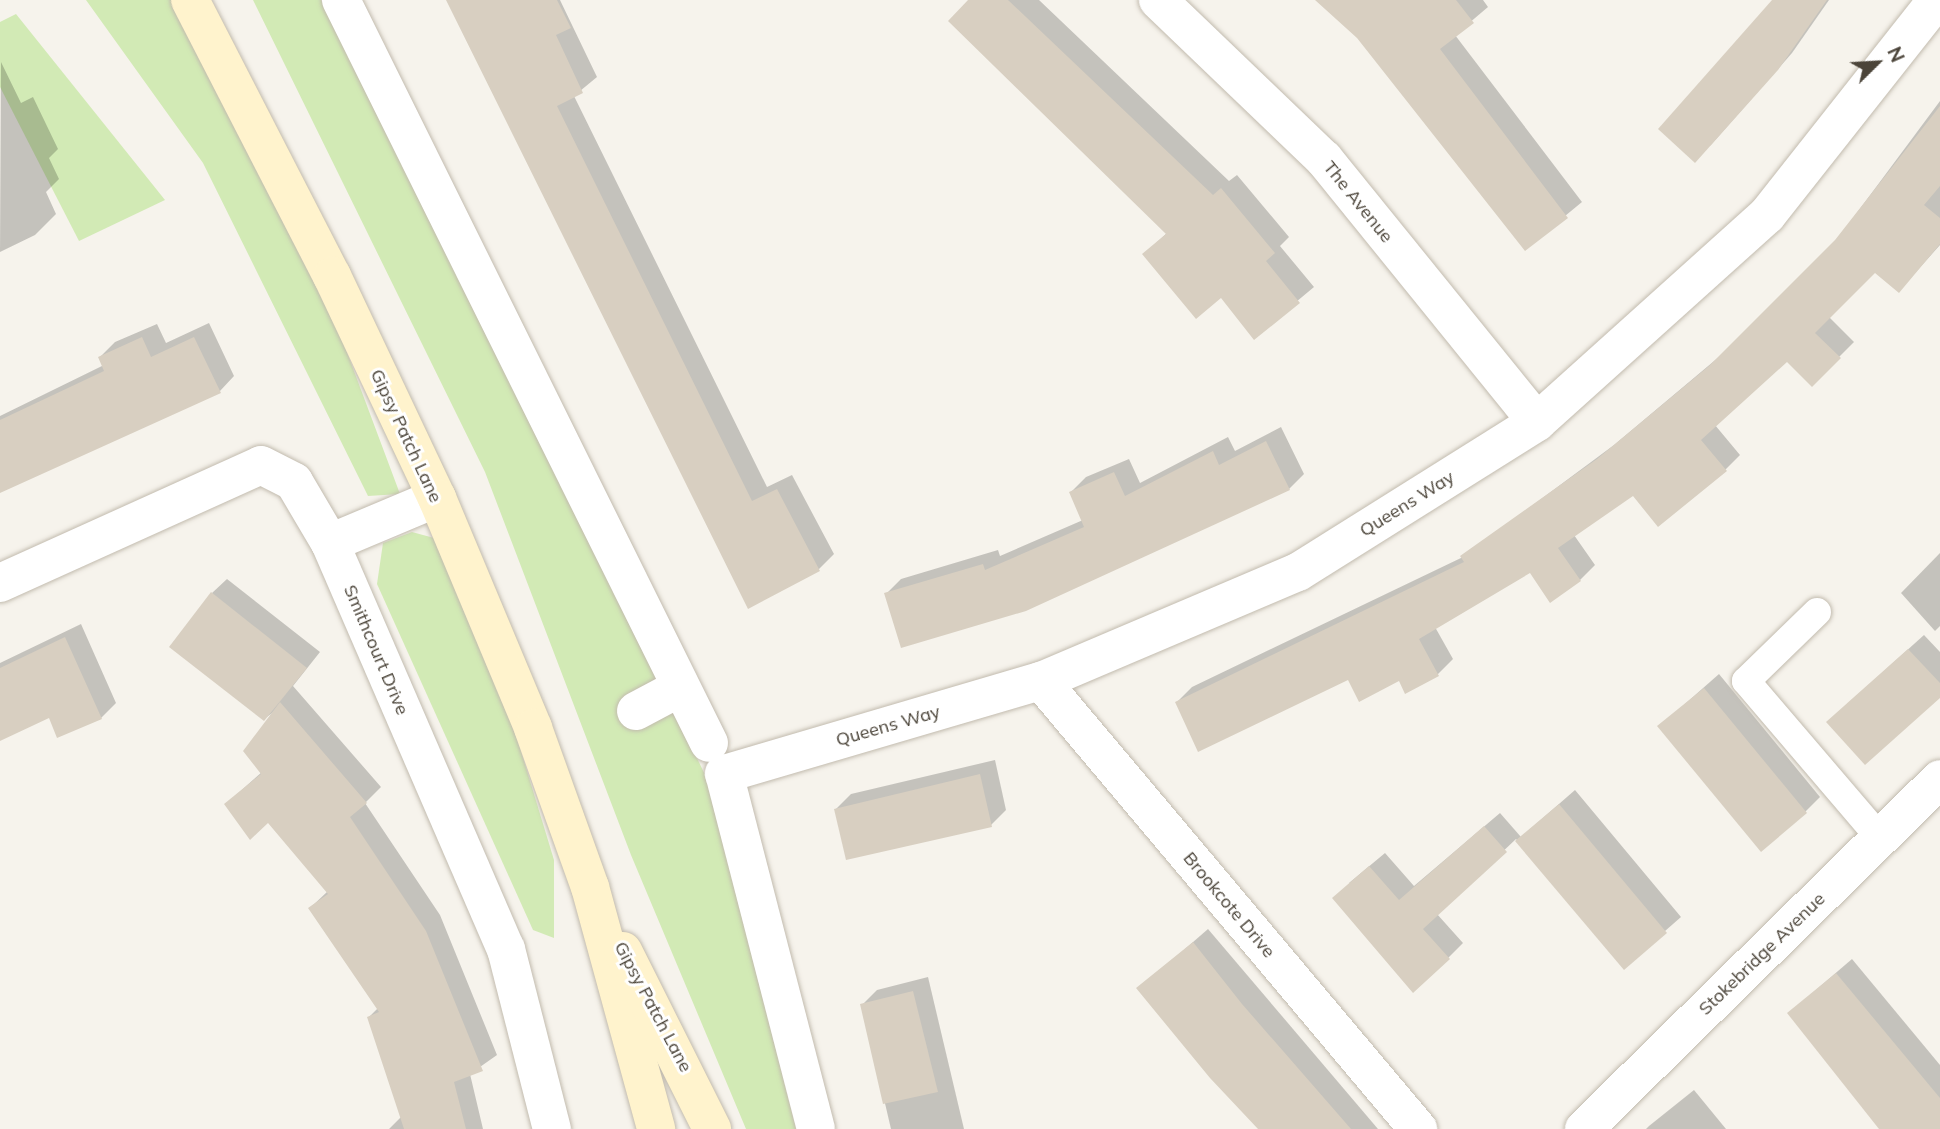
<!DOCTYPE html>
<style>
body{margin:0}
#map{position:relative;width:1940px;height:1129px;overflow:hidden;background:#f6f3ec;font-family:Mulish,sans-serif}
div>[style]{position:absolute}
.green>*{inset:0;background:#d2eab5}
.shadow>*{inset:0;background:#0003}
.building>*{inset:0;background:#d8cfc1}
.roads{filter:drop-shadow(0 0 2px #c2bbae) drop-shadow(0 0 2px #c2bbae)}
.lane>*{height:28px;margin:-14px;padding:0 14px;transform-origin:14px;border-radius:14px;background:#fff}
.street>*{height:38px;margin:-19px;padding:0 19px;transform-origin:19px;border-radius:19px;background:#fff}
.secondary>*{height:38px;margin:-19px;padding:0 19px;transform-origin:19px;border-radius:19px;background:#fff3cd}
span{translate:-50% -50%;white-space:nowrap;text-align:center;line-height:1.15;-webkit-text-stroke:6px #fff;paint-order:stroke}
.street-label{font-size:18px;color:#4b4439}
.north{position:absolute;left:1842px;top:28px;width:70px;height:70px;-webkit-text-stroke:5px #fff;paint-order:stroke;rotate:66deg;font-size:19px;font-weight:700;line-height:28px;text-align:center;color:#4b4439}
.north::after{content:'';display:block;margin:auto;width:24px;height:32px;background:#4b4439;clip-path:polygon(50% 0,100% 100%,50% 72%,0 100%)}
</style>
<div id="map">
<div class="green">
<i style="clip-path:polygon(86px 0,177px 0,336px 323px,400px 494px,368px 496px,203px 163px)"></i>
<i style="clip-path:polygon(253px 0,321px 0,530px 408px,707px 779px,796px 1129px,746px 1129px,631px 855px,485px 472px)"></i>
<i style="clip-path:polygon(16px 14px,165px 200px,79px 241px,0 87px,0 22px)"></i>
<i style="clip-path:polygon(412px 532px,445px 541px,510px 715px,554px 860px,554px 938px,533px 930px,377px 584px,383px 543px)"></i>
</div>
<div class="shadow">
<i style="clip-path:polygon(449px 0,560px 0,597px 77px,574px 96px,767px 487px,792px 475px,834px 554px,819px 569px,748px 606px)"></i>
<i style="clip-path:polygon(970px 0,1039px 0,1229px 181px,1237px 175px,1289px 237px,1280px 246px,1314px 287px,1254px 337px,1221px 295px,1144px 254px,1167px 233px)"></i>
<i style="clip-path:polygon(1316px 0,1483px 0,1488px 7px,1455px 35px,1582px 202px,1525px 249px,1358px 37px)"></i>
<i style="clip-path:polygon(1774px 0,1829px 0,1792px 53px,1710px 146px)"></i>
<i style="clip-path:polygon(1px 62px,21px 103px,33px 97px,58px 149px,49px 158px,59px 179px,46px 192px,56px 214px,35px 235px,0 252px)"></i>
<i style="clip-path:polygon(1940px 101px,1940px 245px,1899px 291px,1875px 271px,1829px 317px,1854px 342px,1812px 384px,1787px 359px,1715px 425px,1740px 455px,1725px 470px,1634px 493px,1574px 535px,1595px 565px,1580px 580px,1530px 571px,1435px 627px,1453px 659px,1438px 674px,1349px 678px,1177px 702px,1192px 687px,1463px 557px,1614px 445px,1726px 351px,1836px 241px)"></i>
<i style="clip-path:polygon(209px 323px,234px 376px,220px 391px,0 492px,0 416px,104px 365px,100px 357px,115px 342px,157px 324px,166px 343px)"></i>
<i style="clip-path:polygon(1281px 427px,1304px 474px,1289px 489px,1025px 609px,886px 594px,901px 579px,998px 550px,1000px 556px,1083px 520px,1071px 492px,1086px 477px,1129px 459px,1140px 483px,1228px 437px,1235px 451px)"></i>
<i style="clip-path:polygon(1940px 553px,1940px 626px,1935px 631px,1901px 593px)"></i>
<i style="clip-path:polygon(227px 579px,320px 652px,293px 686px,381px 787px,365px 803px,440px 915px,497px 1055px,470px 1074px,483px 1129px,389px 1129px,402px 1116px,369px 1017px,378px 1008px,310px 908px,328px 891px,269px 820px,226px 804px,262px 772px,275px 711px,264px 719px,212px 593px)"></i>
<i style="clip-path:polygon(81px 624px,116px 703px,101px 718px,50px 715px,0 739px,0 663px)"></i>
<i style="clip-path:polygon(1924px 635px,1940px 652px,1940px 696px,1844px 707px)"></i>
<i style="clip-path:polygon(1719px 674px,1820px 797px,1805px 812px,1660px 726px)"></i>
<i style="clip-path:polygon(995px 760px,1006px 810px,991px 825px,836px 809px,851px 794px)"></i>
<i style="clip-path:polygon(1575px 790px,1681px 917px,1624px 967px,1516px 839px,1437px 914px,1463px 943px,1448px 958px,1349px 883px,1385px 853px,1414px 886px,1500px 813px,1521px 837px)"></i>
<i style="clip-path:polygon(1208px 929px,1378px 1129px,1260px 1129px,1139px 989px)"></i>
<i style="clip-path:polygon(1852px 959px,1940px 1065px,1940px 1129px,1884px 1129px,1789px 1013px)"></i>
<i style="clip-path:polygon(928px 977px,964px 1129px,891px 1129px,862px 1005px,877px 990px)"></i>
<i style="clip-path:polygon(1694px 1090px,1726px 1129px,1646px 1129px,1649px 1126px)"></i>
</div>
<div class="building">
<i style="clip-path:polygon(446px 0,557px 0,571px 28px,556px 35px,583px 93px,557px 106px,752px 501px,777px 489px,820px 571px,748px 609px)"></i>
<i style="clip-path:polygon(968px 0,1008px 0,1213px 195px,1221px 188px,1275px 253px,1266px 261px,1300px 303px,1254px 340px,1221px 298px,1196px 319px,1142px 254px,1166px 234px,948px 21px)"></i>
<i style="clip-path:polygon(1315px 0,1456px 0,1474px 23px,1440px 49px,1568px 218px,1525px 251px,1357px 38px)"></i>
<i style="clip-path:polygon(1772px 0,1827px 0,1778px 70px,1695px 163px,1658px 129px)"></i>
<i style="clip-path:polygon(1940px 106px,1940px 186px,1924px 205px,1940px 218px,1940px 244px,1899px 293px,1875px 273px,1815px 333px,1841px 358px,1812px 387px,1787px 362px,1701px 440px,1727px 471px,1658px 527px,1633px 496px,1558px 548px,1581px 581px,1550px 603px,1530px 573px,1419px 639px,1439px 676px,1405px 694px,1399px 681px,1359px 702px,1348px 680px,1198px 752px,1175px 702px,1464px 562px,1460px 556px,1597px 459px,1709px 366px,1835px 240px)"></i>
<i style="clip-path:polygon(142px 337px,151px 357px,194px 337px,221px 393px,0 493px,0 420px,104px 371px,98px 357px)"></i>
<i style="clip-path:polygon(1266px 441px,1290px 490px,1026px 611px,901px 648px,884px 593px,983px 564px,985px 570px,1084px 527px,1069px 492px,1114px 472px,1125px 496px,1213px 451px,1219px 465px)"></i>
<i style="clip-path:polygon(211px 592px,307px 668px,264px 721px,169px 647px)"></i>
<i style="clip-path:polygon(65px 637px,102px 719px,57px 738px,49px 718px,0 741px,0 668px)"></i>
<i style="clip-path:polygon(1908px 649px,1940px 683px,1940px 698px,1865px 765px,1826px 722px)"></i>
<i style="clip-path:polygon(1704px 688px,1807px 813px,1761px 852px,1657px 726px)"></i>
<i style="clip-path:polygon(280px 702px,367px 803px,350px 817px,426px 931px,483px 1071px,454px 1082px,466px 1129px,404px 1129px,367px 1017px,379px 1012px,308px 908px,328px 894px,268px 823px,250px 840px,224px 804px,261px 774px,243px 751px)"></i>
<i style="clip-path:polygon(980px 774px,992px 827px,846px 860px,834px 809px)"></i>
<i style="clip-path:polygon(1559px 804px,1667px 933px,1624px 970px,1515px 841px)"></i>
<i style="clip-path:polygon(1484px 826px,1507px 852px,1423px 929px,1450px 959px,1413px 993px,1332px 898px,1369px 866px,1399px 900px)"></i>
<i style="clip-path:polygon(1193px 942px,1242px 1004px,1351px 1129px,1258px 1129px,1210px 1078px,1136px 988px)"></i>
<i style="clip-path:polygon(1836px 973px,1940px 1098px,1940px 1129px,1879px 1129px,1787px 1013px)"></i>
<i style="clip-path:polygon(913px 991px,938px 1092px,883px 1104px,860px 1004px)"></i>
</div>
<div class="roads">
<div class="lane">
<i style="left:1817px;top:612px;width:99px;rotate:135.8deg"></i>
<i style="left:1746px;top:681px;width:206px;rotate:49.5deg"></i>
</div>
<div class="street">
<i style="left:341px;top:0;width:829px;rotate:63.65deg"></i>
<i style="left:1158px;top:0;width:230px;rotate:43.8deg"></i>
<i style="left:1324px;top:159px;width:338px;rotate:51deg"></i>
<i style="left:330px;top:543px;width:116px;rotate:-22.8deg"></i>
<i style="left:0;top:583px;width:286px;rotate:-24.3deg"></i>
<i style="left:261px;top:465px;width:37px;rotate:27deg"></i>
<i style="left:294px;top:482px;width:71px;rotate:59.5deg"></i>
<i style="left:330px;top:543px;width:443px;rotate:66.6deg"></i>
<i style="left:506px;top:949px;width:186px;rotate:75.7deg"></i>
<i style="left:1041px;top:681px;width:586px;rotate:49.92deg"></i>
<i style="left:636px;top:711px;width:49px;rotate:-28.1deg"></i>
<i style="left:816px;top:1129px;width:367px;rotate:-104.5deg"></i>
<i style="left:724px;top:774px;width:330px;rotate:-16.4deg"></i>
<i style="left:1041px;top:681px;width:279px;rotate:-23deg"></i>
<i style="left:1298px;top:572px;width:282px;rotate:-32.1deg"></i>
<i style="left:1537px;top:422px;width:309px;rotate:-42deg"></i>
<i style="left:1767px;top:215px;width:274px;rotate:-51.7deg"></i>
<i style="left:1584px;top:1129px;width:499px;rotate:-44.5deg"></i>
</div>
<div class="secondary">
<i style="left:190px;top:0;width:310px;rotate:62.8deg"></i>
<i style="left:332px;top:276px;width:246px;rotate:64.7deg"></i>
<i style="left:437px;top:498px;width:249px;rotate:67.3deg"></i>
<i style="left:533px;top:728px;width:169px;rotate:70.3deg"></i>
<i style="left:590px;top:887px;width:251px;rotate:74.7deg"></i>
<i style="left:623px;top:951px;width:199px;rotate:63.4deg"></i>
</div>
</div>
<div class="street-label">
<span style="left:1358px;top:202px;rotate:51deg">The Avenue</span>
<span style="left:406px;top:436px;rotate:65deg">Gipsy Patch Lane</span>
<span style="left:1407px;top:504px;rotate:-32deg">Queens Way</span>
<span style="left:376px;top:650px;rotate:67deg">Smithcourt Drive</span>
<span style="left:888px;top:726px;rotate:-16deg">Queens Way</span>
<span style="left:1229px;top:905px;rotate:50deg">Brookcote Drive</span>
<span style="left:1762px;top:954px;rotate:-44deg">Stokebridge Avenue</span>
<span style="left:653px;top:1007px;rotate:62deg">Gipsy Patch Lane</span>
</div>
<div class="north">N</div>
</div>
